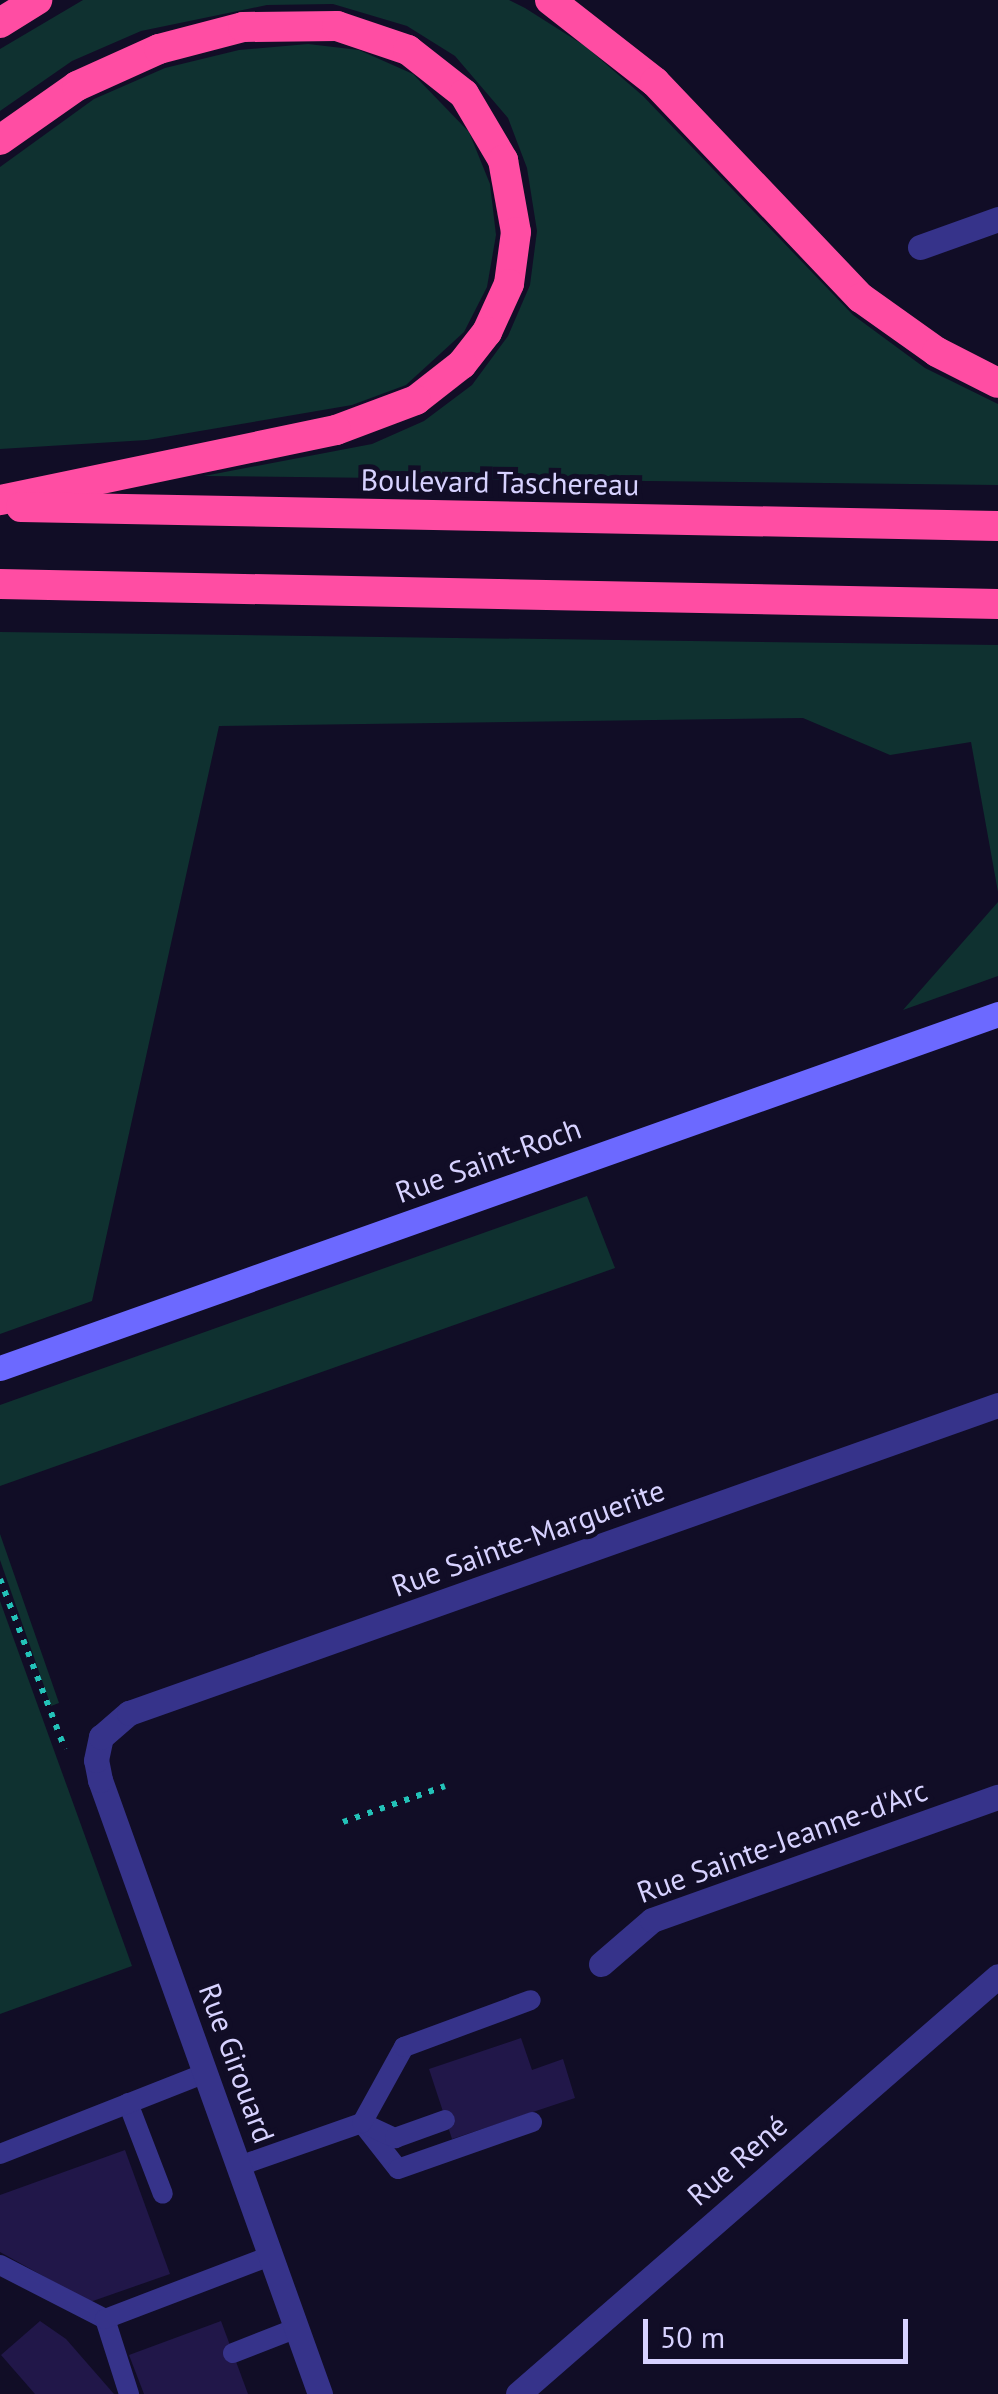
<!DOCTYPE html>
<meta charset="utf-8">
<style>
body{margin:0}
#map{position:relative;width:998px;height:2394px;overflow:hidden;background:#110d26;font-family:"PT Sans",sans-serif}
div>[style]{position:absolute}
.green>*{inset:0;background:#0f3130}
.building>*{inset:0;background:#211749}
.path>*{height:6px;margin-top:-3px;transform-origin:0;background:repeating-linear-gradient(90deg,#23c2b8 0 5px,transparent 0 13px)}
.lane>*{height:20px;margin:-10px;padding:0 10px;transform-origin:10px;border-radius:10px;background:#36338a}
.street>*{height:25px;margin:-12.5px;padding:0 12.5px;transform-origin:12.5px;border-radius:12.5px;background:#36338a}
.secondary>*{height:25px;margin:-12.5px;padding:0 12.5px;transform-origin:12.5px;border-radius:12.5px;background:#6c69ff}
.highway>*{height:30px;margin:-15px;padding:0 15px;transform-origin:15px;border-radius:15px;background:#ff4da3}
span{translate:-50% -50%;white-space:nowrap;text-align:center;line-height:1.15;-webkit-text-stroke:10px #110d26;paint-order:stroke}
.street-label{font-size:30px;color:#d7d2ff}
.scale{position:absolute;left:643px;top:2319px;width:265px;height:45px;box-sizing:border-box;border:5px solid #d7d2ff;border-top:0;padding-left:12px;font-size:30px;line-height:35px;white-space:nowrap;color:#d7d2ff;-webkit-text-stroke:8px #110d26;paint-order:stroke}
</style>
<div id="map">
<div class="green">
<i style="clip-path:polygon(83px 0,509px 0,525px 8px,585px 46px,643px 96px,853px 315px,925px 368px,998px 404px,998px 485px,204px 476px,372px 444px,424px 421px,472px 385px,508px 336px,530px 285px,537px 231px,527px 168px,508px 118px,455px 56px,407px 26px,333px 4px,267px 5px,141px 31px,72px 61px,0 111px,0 49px)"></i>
<i style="clip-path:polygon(308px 44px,359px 50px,413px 74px,469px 132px,490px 184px,496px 235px,487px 287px,464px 332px,406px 385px,352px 405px,147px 440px,0 449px,0 167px,94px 99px,165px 68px,239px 50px)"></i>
<i style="clip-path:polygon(0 632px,998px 645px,998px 892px,971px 742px,890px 755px,803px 718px,219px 726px,92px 1301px,0 1334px)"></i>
<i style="clip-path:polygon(998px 902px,998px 976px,903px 1010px)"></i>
<i style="clip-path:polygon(587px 1196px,615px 1268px,0 1486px,0 1405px)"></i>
<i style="clip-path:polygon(0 1534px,59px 1703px,51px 1706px,0 1560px)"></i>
<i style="clip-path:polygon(0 1601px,132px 1966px,0 2014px)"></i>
</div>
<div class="building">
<i style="clip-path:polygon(521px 2038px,532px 2070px,563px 2059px,575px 2098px,452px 2139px,429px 2069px)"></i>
<i style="clip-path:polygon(125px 2150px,170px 2274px,90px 2302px,0 2252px,0 2195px)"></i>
<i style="clip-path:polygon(40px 2321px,66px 2339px,114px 2394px,35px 2394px,1px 2355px)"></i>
<i style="clip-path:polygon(221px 2321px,248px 2394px,144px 2394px,129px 2355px)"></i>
</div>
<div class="path">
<i style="left:0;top:1579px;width:182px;rotate:69.1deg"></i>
<i style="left:343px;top:1822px;width:108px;rotate:-19.4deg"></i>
</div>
<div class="lane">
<i style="left:128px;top:2103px;width:97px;rotate:69deg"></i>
<i style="left:362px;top:2123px;width:58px;rotate:52deg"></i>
<i style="left:398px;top:2169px;width:142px;rotate:-19.3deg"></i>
<i style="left:369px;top:2126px;width:29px;rotate:25deg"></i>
<i style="left:395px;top:2138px;width:53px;rotate:-19.8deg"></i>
<i style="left:0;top:2154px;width:221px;rotate:-21.5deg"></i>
<i style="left:239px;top:2166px;width:130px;rotate:-19.3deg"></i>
<i style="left:362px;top:2123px;width:87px;rotate:-61.1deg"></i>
<i style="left:404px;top:2047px;width:135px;rotate:-20.3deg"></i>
<i style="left:0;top:2265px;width:118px;rotate:27.2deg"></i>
<i style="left:233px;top:2353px;width:69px;rotate:-21.3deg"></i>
<i style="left:129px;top:2394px;width:79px;rotate:-107.7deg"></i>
<i style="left:105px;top:2319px;width:177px;rotate:-20.9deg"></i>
</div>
<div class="street">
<i style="left:920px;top:247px;width:83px;rotate:-19.7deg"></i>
<i style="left:601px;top:1964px;width:67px;rotate:-40.8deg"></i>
<i style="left:652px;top:1920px;width:367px;rotate:-19.6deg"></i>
<i style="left:320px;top:2394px;width:652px;rotate:-109.71deg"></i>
<i style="left:100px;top:1780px;width:20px;rotate:-101deg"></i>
<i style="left:96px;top:1760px;width:24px;rotate:-78deg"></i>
<i style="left:101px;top:1737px;width:37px;rotate:-41deg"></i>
<i style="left:129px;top:1713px;width:922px;rotate:-19.52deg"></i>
<i style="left:518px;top:2394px;width:636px;rotate:-41.05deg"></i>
</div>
<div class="secondary">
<i style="left:0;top:1368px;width:1059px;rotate:-19.53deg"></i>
</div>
<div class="highway">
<i style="left:550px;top:0;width:133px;rotate:38deg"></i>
<i style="left:655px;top:82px;width:298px;rotate:46.4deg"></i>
<i style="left:861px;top:298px;width:93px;rotate:35.4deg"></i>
<i style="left:937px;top:352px;width:68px;rotate:26.9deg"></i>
<i style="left:0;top:23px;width:44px;rotate:-31.9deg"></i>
<i style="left:0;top:140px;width:94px;rotate:-35deg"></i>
<i style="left:77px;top:86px;width:90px;rotate:-24.3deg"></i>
<i style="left:159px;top:49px;width:87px;rotate:-14.7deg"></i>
<i style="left:243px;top:27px;width:94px;rotate:-0.6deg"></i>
<i style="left:337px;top:26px;width:75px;rotate:18.7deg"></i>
<i style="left:408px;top:50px;width:71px;rotate:38.2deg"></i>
<i style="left:464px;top:94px;width:77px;rotate:59.4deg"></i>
<i style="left:503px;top:160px;width:73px;rotate:79.8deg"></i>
<i style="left:516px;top:232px;width:52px;rotate:97.7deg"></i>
<i style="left:509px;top:284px;width:53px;rotate:114.6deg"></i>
<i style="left:487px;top:332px;width:41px;rotate:128deg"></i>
<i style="left:462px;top:364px;width:58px;rotate:142deg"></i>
<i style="left:416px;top:400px;width:85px;rotate:159.4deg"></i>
<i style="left:336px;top:430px;width:343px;rotate:168.2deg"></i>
<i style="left:21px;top:507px;width:977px;rotate:1.11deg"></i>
<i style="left:0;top:584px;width:998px;rotate:1.15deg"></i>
</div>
<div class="street-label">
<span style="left:500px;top:482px;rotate:1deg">Boulevard Taschereau</span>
<span style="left:488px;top:1160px;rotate:-20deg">Rue Saint-Roch</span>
<span style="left:528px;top:1538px;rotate:-20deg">Rue Sainte-Marguerite</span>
<span style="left:782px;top:1841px;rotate:-20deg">Rue Sainte-Jeanne-d'Arc</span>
<span style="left:237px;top:2063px;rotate:70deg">Rue Girouard</span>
<span style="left:737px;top:2160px;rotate:-41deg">Rue René</span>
</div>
<div class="scale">50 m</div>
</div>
